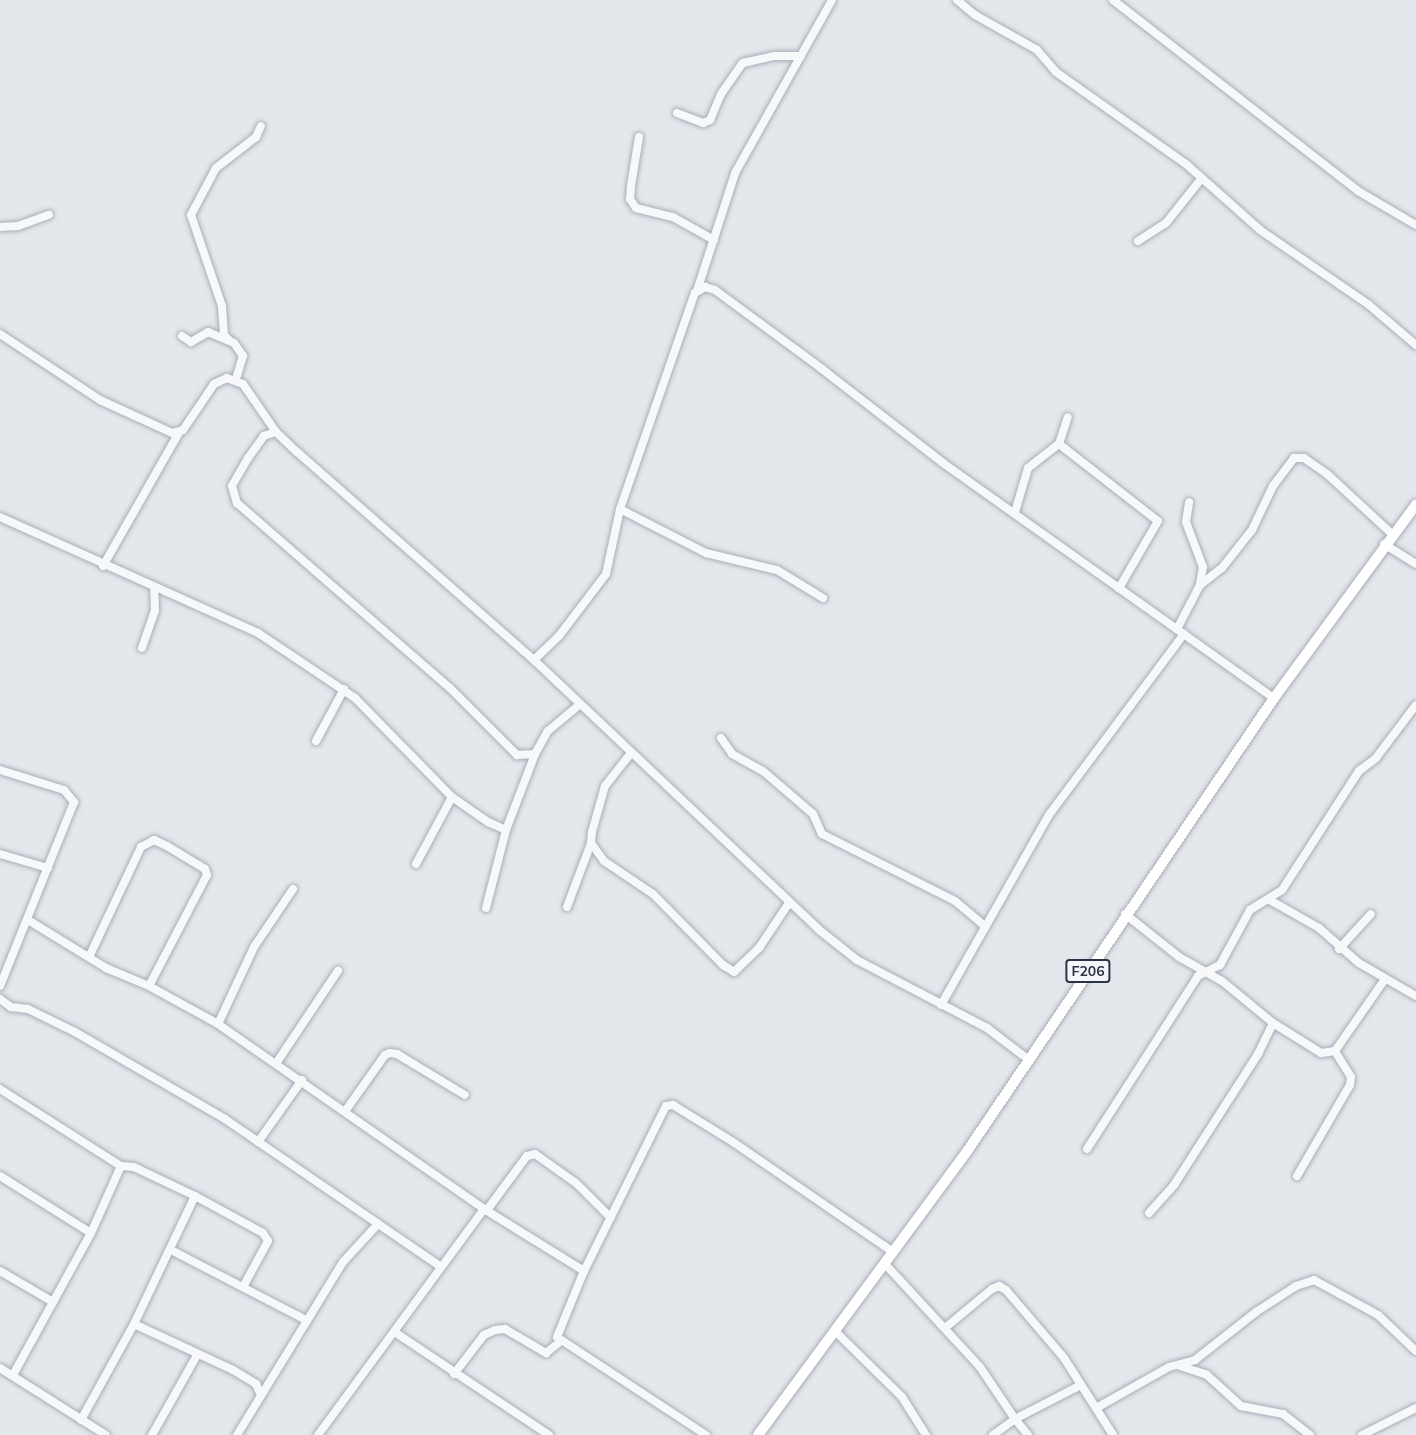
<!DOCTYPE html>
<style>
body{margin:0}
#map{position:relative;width:1416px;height:1435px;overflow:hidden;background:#e4e7ec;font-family:Mulish,sans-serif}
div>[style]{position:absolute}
.roads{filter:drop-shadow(0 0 2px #a9aeb7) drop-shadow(0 0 2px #a9aeb7)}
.minor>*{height:8px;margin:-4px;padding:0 4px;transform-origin:4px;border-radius:4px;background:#f7f8fa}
.major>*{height:10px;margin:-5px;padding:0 5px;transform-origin:5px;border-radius:5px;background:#fff}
span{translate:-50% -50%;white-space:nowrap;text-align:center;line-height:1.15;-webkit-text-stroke:5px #f4f6f9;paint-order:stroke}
.shield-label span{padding:2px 4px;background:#f4f6f9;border:2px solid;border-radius:4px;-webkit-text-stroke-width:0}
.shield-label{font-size:14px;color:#2b3445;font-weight:700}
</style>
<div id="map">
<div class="roads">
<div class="minor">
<i style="left:957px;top:0;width:23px;rotate:40deg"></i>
<i style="left:975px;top:15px;width:71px;rotate:29.4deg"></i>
<i style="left:1037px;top:50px;width:29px;rotate:49deg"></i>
<i style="left:1056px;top:72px;width:159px;rotate:35.3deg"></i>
<i style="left:1186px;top:164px;width:99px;rotate:41.7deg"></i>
<i style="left:1260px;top:230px;width:132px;rotate:34.5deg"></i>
<i style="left:1369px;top:305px;width:62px;rotate:40.4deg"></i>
<i style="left:1113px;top:0;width:311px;rotate:37.9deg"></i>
<i style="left:1358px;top:191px;width:67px;rotate:30.4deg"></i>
<i style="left:677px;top:113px;width:28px;rotate:21deg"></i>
<i style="left:703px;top:123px;width:8px;rotate:-23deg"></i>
<i style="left:710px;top:120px;width:28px;rotate:-67deg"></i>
<i style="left:721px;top:94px;width:38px;rotate:-55deg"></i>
<i style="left:743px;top:63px;width:32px;rotate:-13deg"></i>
<i style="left:774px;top:56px;width:27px"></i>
<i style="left:639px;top:137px;width:50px;rotate:99.3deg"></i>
<i style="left:631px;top:186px;width:13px;rotate:94deg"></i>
<i style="left:630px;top:199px;width:11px;rotate:56deg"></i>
<i style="left:636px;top:208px;width:38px;rotate:14deg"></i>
<i style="left:673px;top:217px;width:47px;rotate:29.3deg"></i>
<i style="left:0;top:227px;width:18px;rotate:-3deg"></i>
<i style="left:18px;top:226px;width:33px;rotate:-20deg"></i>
<i style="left:1138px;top:241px;width:33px;rotate:-33deg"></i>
<i style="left:1166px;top:223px;width:56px;rotate:-51.5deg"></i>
<i style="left:697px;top:291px;width:124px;rotate:-72.1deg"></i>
<i style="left:735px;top:173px;width:198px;rotate:-60.7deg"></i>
<i style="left:0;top:334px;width:120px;rotate:33.4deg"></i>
<i style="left:100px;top:400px;width:79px;rotate:24.6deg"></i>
<i style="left:172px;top:433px;width:11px;rotate:-15deg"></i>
<i style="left:183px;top:430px;width:55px;rotate:-56deg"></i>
<i style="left:214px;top:384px;width:14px;rotate:-25deg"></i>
<i style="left:227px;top:378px;width:17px;rotate:21deg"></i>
<i style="left:243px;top:384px;width:58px;rotate:55.5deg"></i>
<i style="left:276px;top:432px;width:28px;rotate:44deg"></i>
<i style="left:296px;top:451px;width:317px;rotate:41.3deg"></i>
<i style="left:534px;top:660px;width:391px;rotate:43.4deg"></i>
<i style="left:818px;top:929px;width:50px;rotate:38.5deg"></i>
<i style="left:857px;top:960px;width:147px;rotate:27.6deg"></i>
<i style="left:987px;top:1028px;width:53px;rotate:37.3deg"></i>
<i style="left:182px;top:336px;width:11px;rotate:34deg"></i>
<i style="left:191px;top:342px;width:20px;rotate:-30deg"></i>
<i style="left:208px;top:332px;width:28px;rotate:23deg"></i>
<i style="left:234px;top:343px;width:16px;rotate:55deg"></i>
<i style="left:243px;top:356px;width:24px;rotate:107deg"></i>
<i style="left:230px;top:341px;width:8px;rotate:-135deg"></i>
<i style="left:224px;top:335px;width:29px;rotate:-94deg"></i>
<i style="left:222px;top:306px;width:96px;rotate:-108.8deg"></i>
<i style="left:191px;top:215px;width:53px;rotate:-62deg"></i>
<i style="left:216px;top:168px;width:51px;rotate:-37.8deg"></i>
<i style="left:256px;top:137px;width:12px;rotate:-66deg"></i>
<i style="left:276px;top:432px;width:13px;rotate:162deg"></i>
<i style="left:264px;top:436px;width:27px;rotate:126deg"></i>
<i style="left:248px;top:458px;width:32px;rotate:120deg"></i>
<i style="left:232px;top:486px;width:18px;rotate:74deg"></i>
<i style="left:237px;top:503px;width:282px;rotate:41deg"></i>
<i style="left:450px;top:688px;width:95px;rotate:45deg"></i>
<i style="left:517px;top:755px;width:18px;rotate:-3deg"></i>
<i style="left:1059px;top:444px;width:125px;rotate:37.9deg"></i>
<i style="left:1158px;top:521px;width:78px;rotate:120.2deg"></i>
<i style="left:620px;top:509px;width:229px;rotate:-70.9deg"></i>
<i style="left:695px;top:293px;width:12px;rotate:-31deg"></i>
<i style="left:705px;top:287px;width:10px;rotate:17deg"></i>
<i style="left:715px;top:290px;width:133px;rotate:36.4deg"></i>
<i style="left:822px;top:369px;width:153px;rotate:37.8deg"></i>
<i style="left:943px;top:463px;width:406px;rotate:35.4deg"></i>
<i style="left:1015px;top:512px;width:46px;rotate:-73.5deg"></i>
<i style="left:1028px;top:468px;width:39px;rotate:-38deg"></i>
<i style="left:1059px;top:444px;width:28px;rotate:-72deg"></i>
<i style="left:0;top:517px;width:283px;rotate:24.2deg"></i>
<i style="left:258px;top:633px;width:117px;rotate:33.8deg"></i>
<i style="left:355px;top:698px;width:139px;rotate:45.6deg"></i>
<i style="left:452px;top:797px;width:44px;rotate:34.8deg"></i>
<i style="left:488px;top:822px;width:20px;rotate:24deg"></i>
<i style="left:1384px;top:544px;width:38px;rotate:32deg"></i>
<i style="left:103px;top:566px;width:153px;rotate:-60.3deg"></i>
<i style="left:1200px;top:585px;width:28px;rotate:-38deg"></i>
<i style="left:1222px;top:568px;width:48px;rotate:-51.7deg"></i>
<i style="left:1252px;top:530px;width:49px;rotate:-64.5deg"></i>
<i style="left:1273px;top:486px;width:35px;rotate:-53deg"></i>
<i style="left:1294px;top:458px;width:10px"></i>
<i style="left:1304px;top:458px;width:28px;rotate:35deg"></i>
<i style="left:1327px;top:474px;width:88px;rotate:42.7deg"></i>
<i style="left:1177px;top:629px;width:50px;rotate:-62.4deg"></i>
<i style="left:1200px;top:585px;width:18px;rotate:-81deg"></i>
<i style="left:1203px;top:567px;width:48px;rotate:-110.7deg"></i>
<i style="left:1186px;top:522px;width:20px;rotate:-81deg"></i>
<i style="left:142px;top:648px;width:39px;rotate:-71deg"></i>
<i style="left:155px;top:611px;width:23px;rotate:-92deg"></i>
<i style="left:534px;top:660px;width:35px;rotate:-44deg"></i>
<i style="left:559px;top:636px;width:78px;rotate:-52.8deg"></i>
<i style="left:606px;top:574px;width:66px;rotate:-77.8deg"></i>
<i style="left:620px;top:509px;width:97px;rotate:27.1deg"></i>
<i style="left:706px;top:553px;width:73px;rotate:13.5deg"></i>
<i style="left:777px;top:570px;width:54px;rotate:31.3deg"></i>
<i style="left:721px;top:738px;width:19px;rotate:55deg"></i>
<i style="left:732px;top:754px;width:35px;rotate:29deg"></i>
<i style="left:763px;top:771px;width:66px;rotate:40.7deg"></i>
<i style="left:813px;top:814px;width:22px;rotate:66deg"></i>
<i style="left:822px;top:834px;width:149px;rotate:26.7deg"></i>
<i style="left:955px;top:901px;width:40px;rotate:40deg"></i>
<i style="left:316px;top:741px;width:59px;rotate:-61.7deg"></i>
<i style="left:631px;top:753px;width:42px;rotate:128.2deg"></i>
<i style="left:605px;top:786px;width:48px;rotate:105.8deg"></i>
<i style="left:592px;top:832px;width:11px;rotate:95deg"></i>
<i style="left:591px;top:843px;width:22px;rotate:54deg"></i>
<i style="left:604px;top:861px;width:59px;rotate:34deg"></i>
<i style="left:653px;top:894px;width:100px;rotate:45.4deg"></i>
<i style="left:723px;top:965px;width:13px;rotate:32deg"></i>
<i style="left:734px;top:972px;width:35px;rotate:-44deg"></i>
<i style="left:759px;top:948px;width:54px;rotate:-56.3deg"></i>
<i style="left:0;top:770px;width:67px;rotate:17.4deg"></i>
<i style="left:64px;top:790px;width:16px;rotate:50deg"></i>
<i style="left:74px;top:802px;width:198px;rotate:111.9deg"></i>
<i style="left:0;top:854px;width:50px;rotate:16.3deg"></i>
<i style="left:416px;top:864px;width:76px;rotate:-61.8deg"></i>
<i style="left:1268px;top:899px;width:59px;rotate:29.6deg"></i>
<i style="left:1319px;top:928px;width:53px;rotate:41.2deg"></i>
<i style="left:1359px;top:963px;width:66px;rotate:30.1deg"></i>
<i style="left:567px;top:907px;width:68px;rotate:-69.4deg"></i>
<i style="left:486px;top:908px;width:81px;rotate:-75.6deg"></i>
<i style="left:506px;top:830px;width:81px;rotate:-69.1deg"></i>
<i style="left:535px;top:754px;width:26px;rotate:-61deg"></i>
<i style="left:548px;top:731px;width:40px;rotate:-40deg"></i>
<i style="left:1125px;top:914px;width:69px;rotate:38.5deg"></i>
<i style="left:1179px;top:957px;width:49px;rotate:29.2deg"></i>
<i style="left:1222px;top:981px;width:66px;rotate:39.5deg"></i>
<i style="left:1273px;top:1023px;width:57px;rotate:32deg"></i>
<i style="left:1321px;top:1053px;width:14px;rotate:-8deg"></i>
<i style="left:1335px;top:1051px;width:88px;rotate:-55.2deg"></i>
<i style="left:28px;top:920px;width:92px;rotate:31.6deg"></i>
<i style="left:106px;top:968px;width:47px;rotate:22.7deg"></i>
<i style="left:149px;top:986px;width:79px;rotate:28.8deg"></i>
<i style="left:218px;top:1024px;width:324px;rotate:34.8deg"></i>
<i style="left:484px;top:1209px;width:118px;rotate:31.8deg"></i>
<i style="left:1339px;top:949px;width:47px;rotate:-47.6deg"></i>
<i style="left:89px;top:957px;width:122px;rotate:-64.7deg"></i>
<i style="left:141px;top:847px;width:15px;rotate:-28deg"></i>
<i style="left:154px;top:840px;width:14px;rotate:25deg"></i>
<i style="left:167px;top:846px;width:44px;rotate:31.2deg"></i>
<i style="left:205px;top:869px;width:6px;rotate:72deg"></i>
<i style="left:207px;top:875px;width:125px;rotate:117.6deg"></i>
<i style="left:0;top:999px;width:14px;rotate:36deg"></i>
<i style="left:11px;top:1007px;width:17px;rotate:7deg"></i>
<i style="left:28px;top:1009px;width:52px;rotate:26.1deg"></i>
<i style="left:75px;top:1032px;width:173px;rotate:30.1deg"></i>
<i style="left:225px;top:1119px;width:260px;rotate:34.4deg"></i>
<i style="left:941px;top:1005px;width:219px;rotate:-60.4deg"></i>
<i style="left:1049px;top:815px;width:226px;rotate:-53.3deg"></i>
<i style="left:218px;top:1024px;width:85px;rotate:-64.9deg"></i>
<i style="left:254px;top:947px;width:70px;rotate:-56.1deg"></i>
<i style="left:277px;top:1062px;width:110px;rotate:-56.2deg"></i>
<i style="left:0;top:1089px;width:143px;rotate:32.5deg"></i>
<i style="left:121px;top:1166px;width:73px;rotate:114.1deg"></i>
<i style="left:91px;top:1233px;width:162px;rotate:118.8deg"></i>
<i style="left:346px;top:1110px;width:67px;rotate:-54.7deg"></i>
<i style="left:385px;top:1055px;width:5px;rotate:-22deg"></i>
<i style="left:390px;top:1053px;width:7px;rotate:8deg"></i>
<i style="left:397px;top:1054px;width:79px;rotate:31.1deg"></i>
<i style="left:258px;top:1142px;width:76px;rotate:-54.6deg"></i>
<i style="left:1087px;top:1149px;width:206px;rotate:-57.3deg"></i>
<i style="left:1198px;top:976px;width:25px;rotate:-27deg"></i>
<i style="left:1220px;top:965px;width:63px;rotate:-61.4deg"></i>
<i style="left:1250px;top:910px;width:38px;rotate:-32deg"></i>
<i style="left:1282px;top:890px;width:142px;rotate:-57.1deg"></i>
<i style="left:1359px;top:771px;width:21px;rotate:-37deg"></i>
<i style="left:1376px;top:758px;width:66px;rotate:-53deg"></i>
<i style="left:0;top:1176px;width:107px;rotate:32.1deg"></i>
<i style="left:1297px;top:1176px;width:105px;rotate:-59.8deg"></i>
<i style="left:1350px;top:1085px;width:8px;rotate:-83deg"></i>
<i style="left:1351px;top:1077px;width:31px;rotate:-122deg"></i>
<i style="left:195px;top:1196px;width:77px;rotate:28.6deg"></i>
<i style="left:263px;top:1233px;width:9px;rotate:58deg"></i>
<i style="left:268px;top:1241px;width:52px;rotate:118.5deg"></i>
<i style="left:487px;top:1210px;width:67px;rotate:-53.5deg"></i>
<i style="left:527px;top:1156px;width:8px;rotate:-14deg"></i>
<i style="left:535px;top:1154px;width:50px;rotate:35.3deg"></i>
<i style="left:576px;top:1183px;width:49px;rotate:45deg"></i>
<i style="left:1149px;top:1213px;width:38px;rotate:-48deg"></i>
<i style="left:1174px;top:1185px;width:156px;rotate:-57.3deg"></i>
<i style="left:1258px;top:1054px;width:34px;rotate:-64deg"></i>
<i style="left:171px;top:1250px;width:152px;rotate:27.4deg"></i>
<i style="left:885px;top:1264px;width:140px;rotate:47.3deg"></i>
<i style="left:980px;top:1367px;width:63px;rotate:56.1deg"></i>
<i style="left:1015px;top:1419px;width:72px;rotate:-27.3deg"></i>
<i style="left:0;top:1271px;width:61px;rotate:30.3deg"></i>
<i style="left:134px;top:1324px;width:109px;rotate:24.9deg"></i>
<i style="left:233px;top:1370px;width:27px;rotate:31deg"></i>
<i style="left:256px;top:1384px;width:12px;rotate:66deg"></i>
<i style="left:945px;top:1328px;width:61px;rotate:-39.7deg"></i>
<i style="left:992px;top:1289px;width:8px;rotate:-23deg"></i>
<i style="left:999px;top:1286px;width:8px;rotate:30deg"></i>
<i style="left:1006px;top:1290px;width:89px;rotate:49.5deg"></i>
<i style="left:1064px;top:1358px;width:91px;rotate:57.5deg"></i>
<i style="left:834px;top:1330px;width:95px;rotate:44.6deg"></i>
<i style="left:902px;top:1397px;width:45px;rotate:57.7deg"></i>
<i style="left:396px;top:1333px;width:184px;rotate:33.7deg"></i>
<i style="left:1180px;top:1366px;width:28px;rotate:18deg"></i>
<i style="left:1207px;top:1375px;width:46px;rotate:42.4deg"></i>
<i style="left:1241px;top:1406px;width:43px;rotate:10.8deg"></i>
<i style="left:1283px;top:1414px;width:34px;rotate:38deg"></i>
<i style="left:0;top:1368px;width:125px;rotate:32.3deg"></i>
<i style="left:454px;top:1374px;width:49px;rotate:-52.4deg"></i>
<i style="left:484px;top:1335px;width:12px;rotate:-24deg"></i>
<i style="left:495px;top:1330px;width:10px;rotate:-6deg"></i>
<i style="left:505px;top:1329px;width:48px;rotate:30.3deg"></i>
<i style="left:546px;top:1353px;width:19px;rotate:-39deg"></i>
<i style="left:1098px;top:1407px;width:81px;rotate:-29.4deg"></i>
<i style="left:1169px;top:1367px;width:27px;rotate:-15deg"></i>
<i style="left:1195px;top:1360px;width:78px;rotate:-38.2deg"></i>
<i style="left:1256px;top:1312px;width:48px;rotate:-33deg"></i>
<i style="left:1296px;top:1286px;width:19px;rotate:-18deg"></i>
<i style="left:1314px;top:1280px;width:73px;rotate:28.7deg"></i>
<i style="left:1378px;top:1315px;width:52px;rotate:43.5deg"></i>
<i style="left:81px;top:1420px;width:110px;rotate:-61.1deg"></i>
<i style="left:134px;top:1324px;width:142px;rotate:-64.5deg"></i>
<i style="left:195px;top:1196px;width:68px;rotate:-154.6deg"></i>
<i style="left:134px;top:1167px;width:13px;rotate:-176deg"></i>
<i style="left:152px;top:1435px;width:92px;rotate:-60.6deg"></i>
<i style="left:237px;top:1435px;width:203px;rotate:-58.5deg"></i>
<i style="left:343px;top:1262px;width:52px;rotate:-47.4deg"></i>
<i style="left:318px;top:1435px;width:280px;rotate:-53.7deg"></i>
<i style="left:706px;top:1435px;width:178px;rotate:-146.7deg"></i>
<i style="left:557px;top:1337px;width:71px;rotate:-67.8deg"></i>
<i style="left:584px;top:1271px;width:184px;rotate:-63.6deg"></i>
<i style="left:666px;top:1106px;width:7px;rotate:-8deg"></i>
<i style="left:673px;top:1105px;width:70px;rotate:31.7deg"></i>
<i style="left:733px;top:1142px;width:194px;rotate:34.5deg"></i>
<i style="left:993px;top:1435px;width:27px;rotate:-36deg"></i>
<i style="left:1015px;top:1419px;width:21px;rotate:51deg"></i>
<i style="left:1362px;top:1435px;width:60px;rotate:-26.6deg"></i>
</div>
<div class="major">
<i style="left:758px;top:1435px;width:354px;rotate:-53.6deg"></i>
<i style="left:968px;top:1150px;width:546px;rotate:-55.9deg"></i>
<i style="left:1274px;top:698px;width:240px;rotate:-53.7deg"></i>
</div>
</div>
<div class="shield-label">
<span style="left:1088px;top:971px">F206</span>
</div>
</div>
